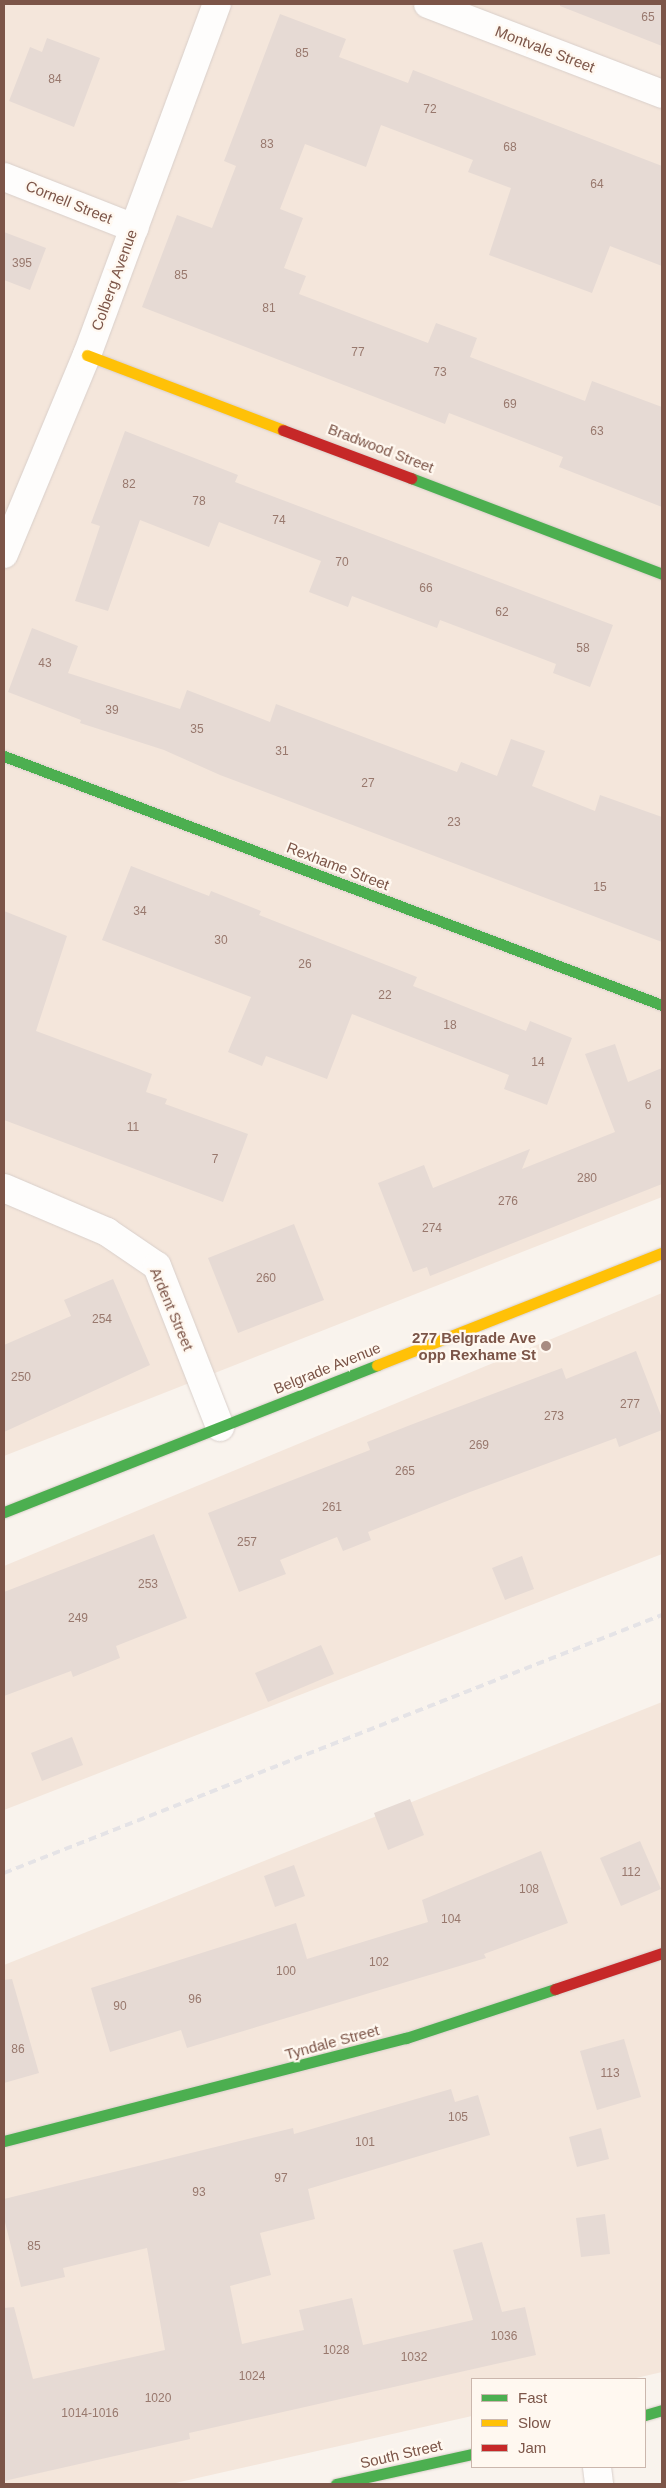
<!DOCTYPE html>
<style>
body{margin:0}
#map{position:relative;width:666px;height:2488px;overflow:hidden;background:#f9f3ed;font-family:Arial,sans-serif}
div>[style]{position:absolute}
.residential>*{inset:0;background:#f4e6db}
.building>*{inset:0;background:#e6dad4}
.roads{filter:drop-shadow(0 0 1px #d9cfca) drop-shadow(0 0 1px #d9cfca)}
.street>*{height:28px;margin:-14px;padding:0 14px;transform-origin:14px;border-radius:14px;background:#fefdfc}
.fast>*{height:11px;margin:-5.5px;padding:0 5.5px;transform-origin:5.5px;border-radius:5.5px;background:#4caf50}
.slow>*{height:11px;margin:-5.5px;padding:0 5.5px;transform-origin:5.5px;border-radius:5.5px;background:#ffc107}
.jam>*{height:11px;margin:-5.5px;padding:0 5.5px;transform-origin:5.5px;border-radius:5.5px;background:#c62828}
.rail>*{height:4px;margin-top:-2px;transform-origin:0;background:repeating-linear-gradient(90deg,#e5e3e6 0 8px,transparent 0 13px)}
.dots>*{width:14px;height:14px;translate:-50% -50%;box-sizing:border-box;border:2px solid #fff8f0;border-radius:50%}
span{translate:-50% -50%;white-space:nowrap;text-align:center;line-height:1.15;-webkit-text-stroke:4.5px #fff8f0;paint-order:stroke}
.number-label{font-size:12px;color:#98786d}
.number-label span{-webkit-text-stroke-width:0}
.street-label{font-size:15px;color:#7c5548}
.poi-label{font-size:15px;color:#7c5548;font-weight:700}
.right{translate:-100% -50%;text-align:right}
.frame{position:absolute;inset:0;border:5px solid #7c5548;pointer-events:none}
.legend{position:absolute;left:471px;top:2378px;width:175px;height:90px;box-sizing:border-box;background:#fff8f0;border:1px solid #cbb7ad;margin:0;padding:6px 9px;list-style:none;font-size:15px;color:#7c5548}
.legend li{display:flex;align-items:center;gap:10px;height:25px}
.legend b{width:25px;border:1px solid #cbb7ad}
</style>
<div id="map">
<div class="residential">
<i style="clip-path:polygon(4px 4px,662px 4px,662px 1197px,4px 1456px)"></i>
<i style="clip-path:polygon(662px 1293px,662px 1554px,4px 1810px,4px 1566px)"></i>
<i style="clip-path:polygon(662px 1702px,662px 2372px,632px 2379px,472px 2379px,472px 2416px,171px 2484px,4px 2484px,4px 1965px)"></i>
</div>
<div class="building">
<i style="clip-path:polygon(560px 4px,662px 4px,662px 46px,560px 6px)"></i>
<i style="clip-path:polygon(280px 14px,346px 39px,339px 57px,408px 83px,413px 70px,662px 166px,662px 266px,610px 246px,592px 293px,489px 255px,511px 188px,468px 172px,473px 160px,381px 125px,366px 167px,305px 144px,280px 209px,303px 218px,284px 268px,306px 276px,299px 294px,428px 343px,436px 323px,477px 338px,470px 357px,585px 401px,592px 381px,662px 407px,662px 507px,559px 467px,563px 457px,449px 413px,445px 424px,142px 307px,177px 215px,212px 228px,236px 166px,224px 161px)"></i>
<i style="clip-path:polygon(47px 38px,100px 58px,74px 127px,9px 101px,30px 47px,42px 52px)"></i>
<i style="clip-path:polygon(4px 232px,46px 248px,30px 290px,4px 280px)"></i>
<i style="clip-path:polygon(125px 431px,238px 475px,235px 482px,613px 625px,590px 687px,553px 673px,556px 664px,440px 620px,437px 628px,352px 596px,348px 607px,309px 592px,321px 561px,219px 522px,209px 547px,140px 520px,108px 611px,75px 601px,100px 526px,91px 523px)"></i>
<i style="clip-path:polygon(32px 628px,78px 646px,68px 673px,180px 709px,187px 690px,270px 722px,276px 704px,457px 772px,461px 762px,497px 776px,511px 739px,545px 751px,532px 786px,595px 811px,600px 795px,662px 817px,662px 942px,220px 775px,164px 750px,80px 723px,81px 720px,8px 692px)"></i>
<i style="clip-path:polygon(131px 866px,209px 896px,211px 891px,261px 911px,259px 915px,417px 977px,413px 986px,526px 1031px,530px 1021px,572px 1038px,547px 1105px,504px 1089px,509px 1075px,352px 1014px,327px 1079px,266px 1056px,262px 1066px,228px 1052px,251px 997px,102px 940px)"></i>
<i style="clip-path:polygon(4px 911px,67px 936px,36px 1031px,152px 1074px,146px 1092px,167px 1099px,165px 1104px,248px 1134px,223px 1202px,4px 1120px)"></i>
<i style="clip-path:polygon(615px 1044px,628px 1082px,662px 1068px,662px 1184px,430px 1276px,427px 1267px,413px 1272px,378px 1183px,424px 1165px,433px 1188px,530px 1149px,522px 1169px,615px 1132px,585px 1054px)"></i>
<i style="clip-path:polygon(294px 1224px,324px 1300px,238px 1333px,208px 1258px)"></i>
<i style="clip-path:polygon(113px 1279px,150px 1365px,4px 1432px,4px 1345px,71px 1316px,64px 1300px)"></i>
<i style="clip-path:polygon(636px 1351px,662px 1418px,662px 1430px,619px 1447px,616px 1438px,470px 1492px,368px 1532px,371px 1540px,343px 1551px,337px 1537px,280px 1560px,286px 1574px,239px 1592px,208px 1513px,370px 1450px,367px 1442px,413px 1424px,562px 1368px,566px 1379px)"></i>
<i style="clip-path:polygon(154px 1534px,187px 1618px,116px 1646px,120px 1658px,73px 1677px,71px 1671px,4px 1696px,4px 1592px)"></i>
<i style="clip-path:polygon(522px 1556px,534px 1589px,505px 1600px,492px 1568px)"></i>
<i style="clip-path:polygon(321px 1645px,334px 1674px,268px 1702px,255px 1673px)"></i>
<i style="clip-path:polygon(72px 1737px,83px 1765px,42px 1781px,31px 1753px)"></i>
<i style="clip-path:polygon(410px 1799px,424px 1835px,388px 1850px,374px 1813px)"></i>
<i style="clip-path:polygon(640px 1841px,661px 1889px,621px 1906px,600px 1858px)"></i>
<i style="clip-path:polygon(541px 1851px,568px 1923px,484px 1954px,486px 1958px,187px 2048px,181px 2030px,110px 2052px,91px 1988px,296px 1923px,307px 1959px,428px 1922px,422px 1900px)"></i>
<i style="clip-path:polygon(294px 1865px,305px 1896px,275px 1907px,264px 1876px)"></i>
<i style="clip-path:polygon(12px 1979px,39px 2073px,4px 2083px,4px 1980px)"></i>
<i style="clip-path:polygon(624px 2039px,641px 2097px,597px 2110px,580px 2051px)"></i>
<i style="clip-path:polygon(451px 2089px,455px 2102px,478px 2095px,490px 2135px,308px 2189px,315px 2219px,260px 2233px,271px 2275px,230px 2286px,242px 2344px,304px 2330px,299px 2310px,352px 2298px,363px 2345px,473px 2320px,453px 2250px,482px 2242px,502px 2312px,525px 2307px,536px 2355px,189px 2433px,190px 2439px,4px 2481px,4px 2308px,14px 2307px,33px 2379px,165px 2350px,147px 2248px,63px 2268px,65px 2277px,21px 2287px,4px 2218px,4px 2199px,293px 2128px,294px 2134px)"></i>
<i style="clip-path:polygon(601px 2128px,609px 2159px,577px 2167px,569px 2137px)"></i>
<i style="clip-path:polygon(605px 2214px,610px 2254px,581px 2257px,576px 2218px)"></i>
</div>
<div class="roads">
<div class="street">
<i style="left:428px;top:4px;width:251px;rotate:21deg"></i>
<i style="left:4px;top:177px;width:140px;rotate:21.4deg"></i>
<i style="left:4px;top:554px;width:216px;rotate:-67.4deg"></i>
<i style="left:87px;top:355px;width:374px;rotate:-69.7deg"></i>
<i style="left:4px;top:1188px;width:112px;rotate:23.1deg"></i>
<i style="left:107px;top:1232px;width:60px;rotate:34.2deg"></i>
<i style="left:157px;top:1266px;width:173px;rotate:68.6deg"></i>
<i style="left:597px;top:2467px;width:17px;rotate:83deg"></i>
</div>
<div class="fast">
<i style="left:411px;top:478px;width:269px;rotate:20.9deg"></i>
<i style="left:4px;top:756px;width:704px;rotate:20.73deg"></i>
<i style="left:4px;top:1512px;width:401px;rotate:-21.5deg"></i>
<i style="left:4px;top:2141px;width:415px;rotate:-14.4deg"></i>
<i style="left:406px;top:2038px;width:157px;rotate:-18.2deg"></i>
<i style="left:645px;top:2415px;width:18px;rotate:-16deg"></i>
<i style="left:336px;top:2484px;width:139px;rotate:-12.4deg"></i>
</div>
<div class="slow">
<i style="left:87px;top:355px;width:210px;rotate:20.9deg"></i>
<i style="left:377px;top:1365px;width:306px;rotate:-21.5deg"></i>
</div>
<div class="jam">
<i style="left:283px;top:430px;width:137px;rotate:20.6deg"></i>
<i style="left:555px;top:1989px;width:113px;rotate:-18.6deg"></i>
</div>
</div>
<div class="rail">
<i style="left:4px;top:1873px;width:707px;rotate:-21.41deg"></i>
</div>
<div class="dots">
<i style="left:546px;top:1346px;background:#a88c82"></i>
</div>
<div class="number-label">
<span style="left:648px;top:18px">65</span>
<span style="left:302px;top:54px">85</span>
<span style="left:55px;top:80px">84</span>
<span style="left:430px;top:110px">72</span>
<span style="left:267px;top:145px">83</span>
<span style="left:510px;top:148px">68</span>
<span style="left:597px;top:185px">64</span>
<span style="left:22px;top:264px">395</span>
<span style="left:181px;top:276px">85</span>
<span style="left:269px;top:309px">81</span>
<span style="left:358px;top:353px">77</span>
<span style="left:440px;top:373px">73</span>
<span style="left:510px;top:405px">69</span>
<span style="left:597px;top:432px">63</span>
<span style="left:129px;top:485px">82</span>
<span style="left:199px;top:502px">78</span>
<span style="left:279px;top:521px">74</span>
<span style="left:342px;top:563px">70</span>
<span style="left:426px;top:589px">66</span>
<span style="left:502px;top:613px">62</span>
<span style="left:583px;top:649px">58</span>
<span style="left:45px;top:664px">43</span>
<span style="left:112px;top:711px">39</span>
<span style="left:197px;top:730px">35</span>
<span style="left:282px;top:752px">31</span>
<span style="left:368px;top:784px">27</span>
<span style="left:454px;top:823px">23</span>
<span style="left:600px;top:888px">15</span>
<span style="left:140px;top:912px">34</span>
<span style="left:221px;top:941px">30</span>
<span style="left:305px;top:965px">26</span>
<span style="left:385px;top:996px">22</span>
<span style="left:450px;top:1026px">18</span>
<span style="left:538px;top:1063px">14</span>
<span style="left:648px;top:1106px">6</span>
<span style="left:133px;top:1128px">11</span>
<span style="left:215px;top:1160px">7</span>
<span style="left:587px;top:1179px">280</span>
<span style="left:508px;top:1202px">276</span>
<span style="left:432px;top:1229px">274</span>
<span style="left:266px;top:1279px">260</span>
<span style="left:102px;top:1320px">254</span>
<span style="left:21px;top:1378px">250</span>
<span style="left:630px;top:1405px">277</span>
<span style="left:554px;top:1417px">273</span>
<span style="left:479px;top:1446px">269</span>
<span style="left:405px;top:1472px">265</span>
<span style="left:332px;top:1508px">261</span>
<span style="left:247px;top:1543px">257</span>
<span style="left:148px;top:1585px">253</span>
<span style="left:78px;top:1619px">249</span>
<span style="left:631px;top:1873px">112</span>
<span style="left:529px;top:1890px">108</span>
<span style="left:451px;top:1920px">104</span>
<span style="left:379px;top:1963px">102</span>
<span style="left:286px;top:1972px">100</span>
<span style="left:195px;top:2000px">96</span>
<span style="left:120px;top:2007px">90</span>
<span style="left:18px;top:2050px">86</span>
<span style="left:610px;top:2074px">113</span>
<span style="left:458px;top:2118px">105</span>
<span style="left:365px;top:2143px">101</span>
<span style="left:281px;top:2179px">97</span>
<span style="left:199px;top:2193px">93</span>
<span style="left:34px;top:2247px">85</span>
<span style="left:504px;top:2337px">1036</span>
<span style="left:336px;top:2351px">1028</span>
<span style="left:414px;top:2358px">1032</span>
<span style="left:252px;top:2377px">1024</span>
<span style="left:158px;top:2399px">1020</span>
<span style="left:90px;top:2414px">1014-1016</span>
</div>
<div class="street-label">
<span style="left:545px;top:49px;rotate:21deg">Montvale Street</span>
<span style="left:69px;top:202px;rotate:22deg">Cornell Street</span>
<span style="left:114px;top:280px;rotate:-70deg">Colberg Avenue</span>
<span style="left:381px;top:448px;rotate:21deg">Bradwood Street</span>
<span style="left:338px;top:866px;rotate:21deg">Rexhame Street</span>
<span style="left:172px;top:1309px;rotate:67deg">Ardent Street</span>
<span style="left:327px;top:1368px;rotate:-22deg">Belgrade Avenue</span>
<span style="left:332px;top:2042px;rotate:-15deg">Tyndale Street</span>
<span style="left:401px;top:2454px;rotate:-13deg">South Street</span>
</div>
<div class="poi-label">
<span class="right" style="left:536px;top:1346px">277 Belgrade Ave<br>opp Rexhame St</span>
</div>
<div class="frame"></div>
<ul class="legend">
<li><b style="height:6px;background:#4caf50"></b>Fast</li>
<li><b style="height:6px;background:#ffc107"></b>Slow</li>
<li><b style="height:6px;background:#c62828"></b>Jam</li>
</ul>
</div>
